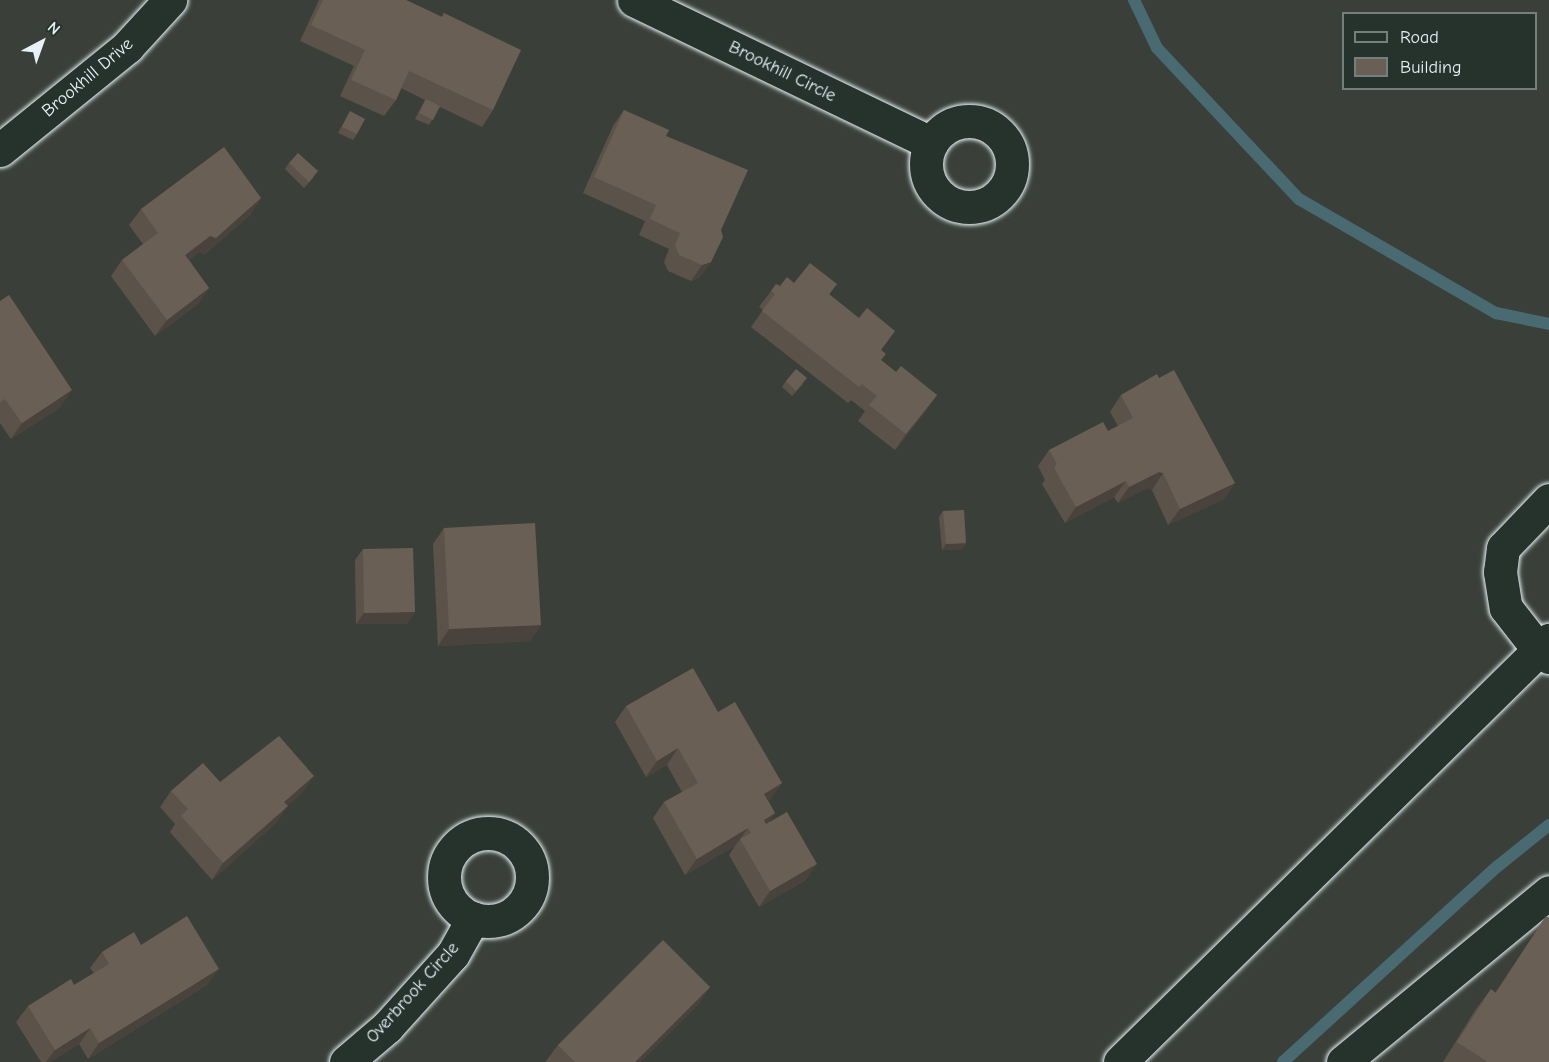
<!DOCTYPE html>
<style>
body{margin:0}
#map{position:relative;width:1549px;height:1062px;overflow:hidden;background:#3a4039;font-family:"Comic Neue",sans-serif}
div>[style]{position:absolute}
.stream>*{height:12px;margin:-6px;padding:0 6px;transform-origin:6px;border-radius:6px;background:#496a70}
.roads{filter:drop-shadow(0 0 2px #e8f1f8) drop-shadow(0 0 2px #e8f1f8)}
.minor>*{height:33px;margin:-16.5px;padding:0 16.5px;transform-origin:16.5px;border-radius:16.5px;background:#26332d}
.minor>.ring{margin:-16.5px;padding:0;box-sizing:content-box;background:none;border:33px solid #26332d;border-radius:50%}
.wall>*{inset:0;background:#5b5249}
.shaded-wall>*{inset:0;background:#4a423c}
.building>*{inset:0;background:#6a5f55}
span{translate:-50% -50%;white-space:nowrap;text-align:center;line-height:1.15;-webkit-text-stroke:4.5px #26332d;paint-order:stroke}
.street-label{font-size:18px;color:#e8f1f8}
.legend{position:absolute;left:1342px;top:12px;width:195px;height:78px;box-sizing:border-box;background:#26332d;border:2px solid #747f7e;margin:0;padding:8px 10px;list-style:none;font-size:18px;color:#e8f1f8}
.legend li{display:flex;align-items:center;gap:12px;height:30px}
.legend b{width:30px;border:2px solid #747f7e}
.north{position:absolute;left:12px;top:12px;width:60px;height:60px;-webkit-text-stroke:4px #26332d;paint-order:stroke;rotate:41deg;font-size:16px;font-weight:700;line-height:24px;text-align:center;color:#e8f1f8}
.north::after{content:'';display:block;margin:auto;width:21px;height:27px;background:#e8f1f8;clip-path:polygon(50% 0,100% 100%,50% 72%,0 100%)}
</style>
<div id="map">
<div class="stream">
<i style="left:1134px;top:0;width:53px;rotate:64.4deg"></i>
<i style="left:1157px;top:48px;width:207px;rotate:46.8deg"></i>
<i style="left:1299px;top:199px;width:228px;rotate:30.1deg"></i>
<i style="left:1496px;top:313px;width:54px;rotate:11.7deg"></i>
<i style="left:1283px;top:1062px;width:291px;rotate:-42.4deg"></i>
<i style="left:1498px;top:866px;width:65px;rotate:-38.8deg"></i>
</div>
<div class="roads">
<div class="minor">
<i style="left:634px;top:0;width:330px;rotate:25.7deg"></i>
<i class="ring" style="left:926px;top:121px;width:53px;height:53px"></i>
<i style="left:0;top:150px;width:164px;rotate:-39deg"></i>
<i style="left:127px;top:47px;width:64px;rotate:-47.5deg"></i>
<i style="left:1549px;top:500px;width:66px;rotate:133.8deg"></i>
<i style="left:1503px;top:548px;width:24px;rotate:97deg"></i>
<i style="left:1500px;top:572px;width:36px;rotate:81deg"></i>
<i style="left:1506px;top:608px;width:52px;rotate:52deg"></i>
<i style="left:1538px;top:649px;width:14px;rotate:36deg"></i>
<i class="ring" style="left:444px;top:833px;width:55px;height:55px"></i>
<i style="left:346px;top:1062px;width:54px;rotate:-40.5deg"></i>
<i style="left:387px;top:1027px;width:98px;rotate:-47.9deg"></i>
<i style="left:453px;top:954px;width:41px;rotate:-60.9deg"></i>
<i style="left:1120px;top:1062px;width:602px;rotate:-44.53deg"></i>
<i style="left:1343px;top:1062px;width:267px;rotate:-39.5deg"></i>
</div>
</div>
<div class="wall">
<i style="clip-path:polygon(319px 0,406px 0,442px 17px,444px 13px,493px 110px,482px 127px,440px 107px,429px 125px,415px 119px,425px 100px,401px 88px,396px 100px,384px 116px,340px 96px,354px 66px,300px 41px)"></i>
<i style="clip-path:polygon(624px 110px,666px 136px,721px 230px,711px 262px,699px 278px,691px 281px,668px 271px,664px 262px,669px 249px,639px 235px,645px 221px,583px 193px,613px 126px)"></i>
<i style="clip-path:polygon(350px 111px,357px 134px,353px 140px,338px 133px)"></i>
<i style="clip-path:polygon(289px 163px,314px 177px,304px 188px,285px 169px)"></i>
<i style="clip-path:polygon(261px 198px,250px 215px,205px 254px,199px 252px,189px 260px,209px 288px,198px 304px,155px 336px,111px 276px,122px 260px,143px 244px,129px 225px,141px 209px)"></i>
<i style="clip-path:polygon(794px 283px,837px 284px,829px 295px,882px 350px,881px 360px,896px 372px,937px 395px,926px 411px,895px 450px,858px 421px,865px 411px,851px 400px,848px 403px,751px 327px,763px 310px,759px 307px,771px 291px,780px 286px)"></i>
<i style="clip-path:polygon(0 301px,61px 407px,11px 439px,0 423px)"></i>
<i style="clip-path:polygon(1159px 378px,1235px 483px,1224px 499px,1168px 525px,1152px 490px,1147px 488px,1118px 503px,1114px 497px,1065px 523px,1042px 484px,1045px 480px,1038px 466px,1049px 450px,1108px 431px,1118px 426px,1110px 412px,1121px 395px)"></i>
<i style="clip-path:polygon(786px 381px,803px 384px,792px 396px,782px 387px)"></i>
<i style="clip-path:polygon(943px 511px,966px 543px,962px 549px,942px 550px,939px 517px)"></i>
<i style="clip-path:polygon(444px 528px,541px 625px,530px 641px,438px 646px,433px 544px)"></i>
<i style="clip-path:polygon(363px 549px,407px 624px,356px 624px,355px 560px)"></i>
<i style="clip-path:polygon(626px 706px,718px 712px,782px 783px,770px 799px,768px 800px,775px 813px,769px 822px,806px 880px,759px 907px,729px 855px,735px 846px,685px 875px,653px 818px,664px 802px,682px 792px,667px 765px,646px 777px,615px 722px)"></i>
<i style="clip-path:polygon(220px 782px,303px 792px,287px 806px,276px 823px,212px 880px,170px 832px,175px 824px,160px 807px,171px 791px)"></i>
<i style="clip-path:polygon(1546px 916px,1549px 1062px,1443px 1062px,1476px 1009px,1491px 989px,1495px 993px)"></i>
<i style="clip-path:polygon(141px 945px,207px 985px,88px 1059px,79px 1044px,50px 1062px,41px 1062px,16px 1022px,28px 1006px,74px 985px,94px 973px,90px 968px,102px 952px)"></i>
<i style="clip-path:polygon(710px 987px,699px 1003px,640px 1062px,547px 1062px,546px 1061px,558px 1045px)"></i>
</div>
<div class="shaded-wall">
<i style="clip-path:polygon(261px 198px,250px 215px,205px 254px,199px 252px,174px 272px,185px 255px)"></i>
<i style="clip-path:polygon(711px 262px,699px 278px,691px 281px,702px 265px)"></i>
<i style="clip-path:polygon(209px 288px,198px 304px,155px 336px,167px 320px)"></i>
<i style="clip-path:polygon(72px 390px,61px 407px,11px 439px,22px 423px)"></i>
<i style="clip-path:polygon(937px 395px,926px 411px,895px 450px,906px 434px)"></i>
<i style="clip-path:polygon(1159px 472px,1163px 473px,1152px 490px,1147px 488px,1118px 503px,1129px 487px)"></i>
<i style="clip-path:polygon(1126px 481px,1114px 497px,1065px 523px,1076px 507px)"></i>
<i style="clip-path:polygon(1235px 483px,1224px 499px,1168px 525px,1180px 509px)"></i>
<i style="clip-path:polygon(966px 543px,962px 549px,942px 550px,946px 544px)"></i>
<i style="clip-path:polygon(415px 612px,407px 624px,356px 624px,364px 613px)"></i>
<i style="clip-path:polygon(541px 625px,530px 641px,438px 646px,449px 629px)"></i>
<i style="clip-path:polygon(678px 748px,667px 765px,646px 777px,657px 761px)"></i>
<i style="clip-path:polygon(314px 776px,303px 792px,273px 819px,284px 802px)"></i>
<i style="clip-path:polygon(782px 783px,770px 799px,753px 810px,764px 794px)"></i>
<i style="clip-path:polygon(288px 806px,276px 823px,212px 880px,223px 863px)"></i>
<i style="clip-path:polygon(775px 813px,764px 829px,764px 820px)"></i>
<i style="clip-path:polygon(748px 828px,735px 846px,685px 875px,697px 859px)"></i>
<i style="clip-path:polygon(817px 864px,806px 880px,759px 907px,770px 891px)"></i>
<i style="clip-path:polygon(219px 969px,207px 985px,88px 1059px,99px 1043px)"></i>
<i style="clip-path:polygon(710px 987px,699px 1003px,640px 1062px,635px 1062px)"></i>
<i style="clip-path:polygon(90px 1028px,79px 1044px,50px 1062px,46px 1062px,55px 1050px)"></i>
</div>
<div class="building">
<i style="clip-path:polygon(323px 0,406px 0,442px 17px,444px 13px,521px 50px,493px 110px,409px 71px,396px 100px,351px 80px,365px 50px,311px 25px)"></i>
<i style="clip-path:polygon(426px 99px,440px 106px,433px 120px,419px 113px)"></i>
<i style="clip-path:polygon(624px 110px,669px 130px,666px 136px,748px 170px,721px 230px,723px 237px,711px 262px,702px 265px,679px 255px,675px 245px,680px 233px,650px 219px,656px 205px,594px 177px)"></i>
<i style="clip-path:polygon(350px 111px,365px 119px,357px 134px,342px 127px)"></i>
<i style="clip-path:polygon(224px 147px,261px 198px,216px 238px,210px 236px,185px 255px,209px 288px,167px 320px,122px 260px,158px 233px,141px 209px)"></i>
<i style="clip-path:polygon(298px 153px,318px 171px,309px 182px,289px 163px)"></i>
<i style="clip-path:polygon(810px 263px,837px 284px,829px 294px,859px 318px,867px 308px,895px 331px,881px 350px,886px 354px,881px 360px,896px 372px,901px 366px,937px 395px,906px 434px,869px 405px,877px 396px,862px 384px,859px 387px,762px 311px,775px 294px,771px 291px,776px 284px,780px 286px,787px 277px,794px 283px)"></i>
<i style="clip-path:polygon(9px 295px,72px 390px,22px 423px,5px 399px,0 402px,0 301px)"></i>
<i style="clip-path:polygon(796px 369px,807px 378px,796px 391px,786px 381px)"></i>
<i style="clip-path:polygon(1174px 370px,1235px 483px,1180px 509px,1163px 473px,1159px 472px,1129px 487px,1126px 481px,1076px 507px,1054px 468px,1057px 464px,1049px 450px,1103px 422px,1108px 431px,1133px 418px,1121px 395px,1157px 374px,1159px 378px)"></i>
<i style="clip-path:polygon(964px 510px,966px 543px,946px 544px,943px 511px)"></i>
<i style="clip-path:polygon(535px 523px,541px 625px,449px 629px,444px 528px)"></i>
<i style="clip-path:polygon(413px 548px,415px 612px,364px 613px,363px 549px)"></i>
<i style="clip-path:polygon(693px 668px,718px 712px,735px 702px,782px 783px,764px 794px,775px 813px,764px 820px,766px 824px,787px 812px,817px 864px,770px 891px,740px 839px,751px 833px,748px 828px,697px 859px,664px 802px,698px 783px,678px 748px,657px 761px,626px 706px)"></i>
<i style="clip-path:polygon(279px 736px,314px 776px,284px 802px,288px 806px,223px 863px,181px 816px,188px 809px,171px 791px,203px 763px,220px 782px)"></i>
<i style="clip-path:polygon(187px 916px,219px 969px,99px 1043px,90px 1028px,55px 1050px,28px 1006px,71px 979px,74px 985px,109px 964px,102px 952px,134px 932px,141px 945px)"></i>
<i style="clip-path:polygon(1546px 916px,1549px 918px,1549px 1062px,1488px 1062px,1457px 1042px,1491px 989px,1496px 993px)"></i>
<i style="clip-path:polygon(663px 940px,710px 987px,635px 1062px,575px 1062px,558px 1045px)"></i>
</div>
<div class="street-label">
<span style="left:782px;top:72px;rotate:26deg">Brookhill Circle</span>
<span style="left:88px;top:78px;rotate:-40deg">Brookhill Drive</span>
<span style="left:413px;top:993px;rotate:-48deg">Overbrook Circle</span>
</div>
<ul class="legend">
<li><b style="height:8px;background:#26332d"></b>Road</li>
<li><b style="height:16px;background:#6a5f55"></b>Building</li>
</ul>
<div class="north">N</div>
</div>
